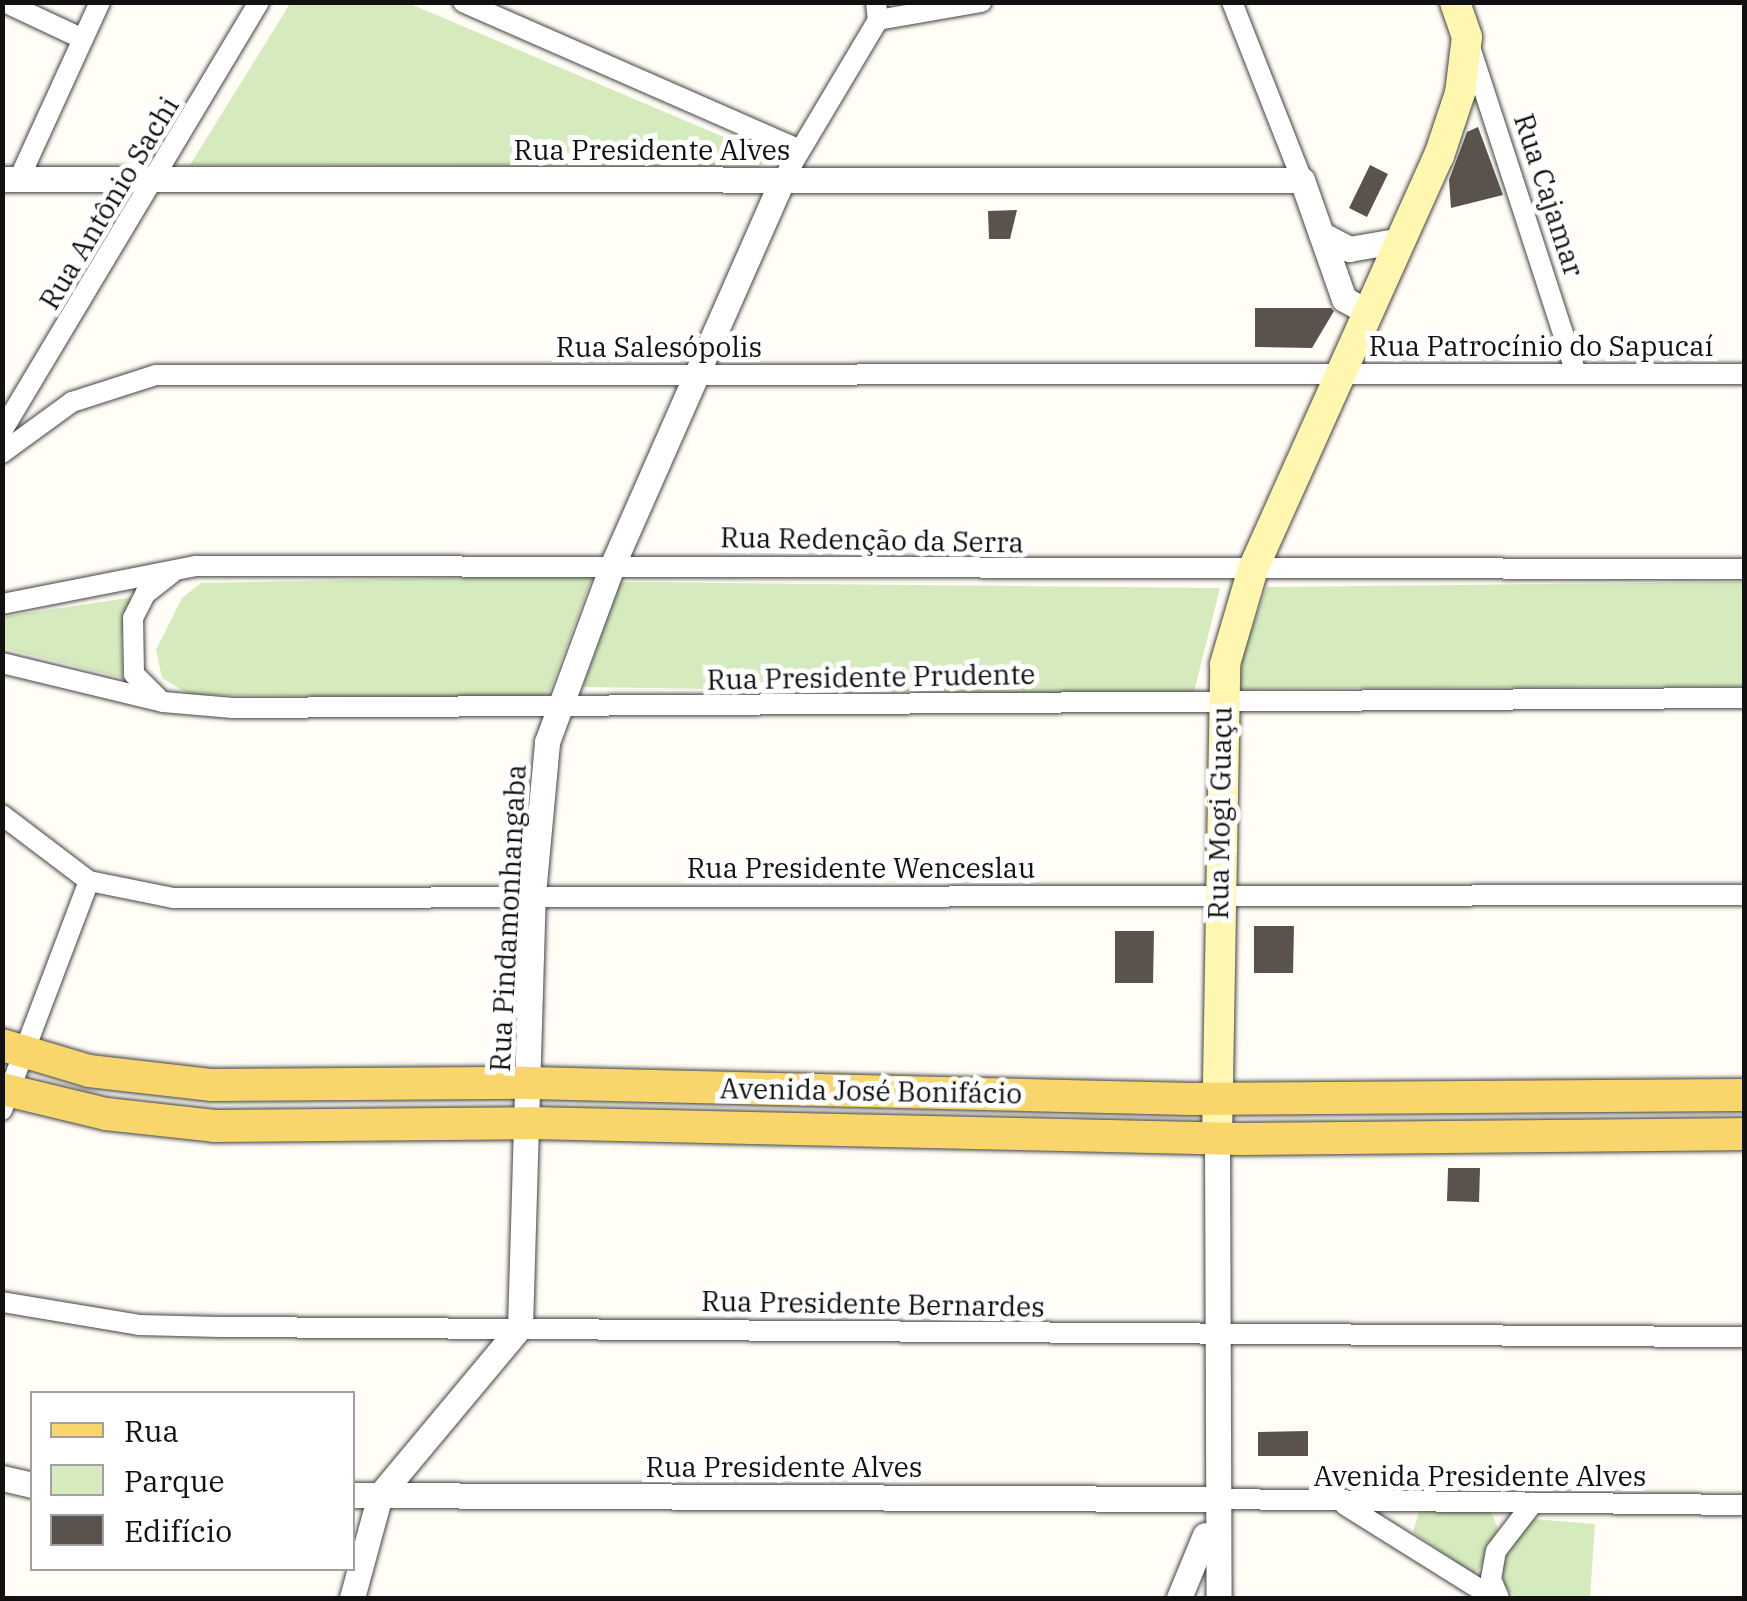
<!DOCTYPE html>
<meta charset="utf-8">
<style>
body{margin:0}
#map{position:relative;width:1747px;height:1601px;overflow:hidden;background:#fffdf5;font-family:"IBM Plex Serif",serif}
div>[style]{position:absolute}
.green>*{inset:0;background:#d5ebbd}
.building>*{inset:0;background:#5a524d}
.roads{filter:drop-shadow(0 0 2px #444) drop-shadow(0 0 2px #444)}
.minor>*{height:20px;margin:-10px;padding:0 10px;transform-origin:10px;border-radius:10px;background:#fff}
.tertiary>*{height:25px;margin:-12.5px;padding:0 12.5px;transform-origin:12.5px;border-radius:12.5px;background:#fff}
.secondary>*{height:30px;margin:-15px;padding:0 15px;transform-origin:15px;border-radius:15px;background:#fff6b0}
.primary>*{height:32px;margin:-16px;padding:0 16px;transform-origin:16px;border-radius:16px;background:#f9d66b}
span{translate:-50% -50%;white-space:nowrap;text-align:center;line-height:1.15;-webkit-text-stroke:10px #fff;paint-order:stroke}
.street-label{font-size:28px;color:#111}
.frame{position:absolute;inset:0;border:5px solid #111;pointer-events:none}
.legend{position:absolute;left:30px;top:1391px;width:325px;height:180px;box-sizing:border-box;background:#fff;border:2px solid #a0a0a0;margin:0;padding:12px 18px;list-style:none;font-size:30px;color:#111}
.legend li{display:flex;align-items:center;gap:20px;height:50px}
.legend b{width:50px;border:2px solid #a0a0a0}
</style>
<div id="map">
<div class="green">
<i style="clip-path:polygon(291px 2px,408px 3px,769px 156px,759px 167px,190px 165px)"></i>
<i style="clip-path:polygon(593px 575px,547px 698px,191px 695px,162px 678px,156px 650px,182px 598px,201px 583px)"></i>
<i style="clip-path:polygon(620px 582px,1220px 588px,1193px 696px,583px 687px)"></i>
<i style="clip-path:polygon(1744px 582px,1744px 686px,1230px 689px,1267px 587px)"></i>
<i style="clip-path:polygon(134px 597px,121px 638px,123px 678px,3px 648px,2px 617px)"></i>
<i style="clip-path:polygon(1420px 1508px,1490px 1509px,1498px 1529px,1480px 1568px,1473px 1574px,1413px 1532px)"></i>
<i style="clip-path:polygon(1533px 1519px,1595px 1524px,1590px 1598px,1516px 1598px,1504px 1585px,1502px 1558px)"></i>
</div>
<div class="building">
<i style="clip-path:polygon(1478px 127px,1503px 195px,1451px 208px,1449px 180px,1467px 132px)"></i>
<i style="clip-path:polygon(1370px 165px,1388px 174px,1367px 217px,1349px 208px)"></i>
<i style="clip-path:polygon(1017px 210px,1010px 239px,989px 239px,988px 211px)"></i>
<i style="clip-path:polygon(1255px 308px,1331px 308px,1334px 311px,1312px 348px,1255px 347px)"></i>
<i style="clip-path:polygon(1254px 926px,1294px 926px,1293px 973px,1254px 973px)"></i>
<i style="clip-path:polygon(1115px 931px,1154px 931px,1153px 983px,1115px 983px)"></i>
<i style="clip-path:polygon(1448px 1168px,1480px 1168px,1479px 1202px,1447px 1201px)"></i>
<i style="clip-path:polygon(1308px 1431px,1308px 1456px,1258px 1456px,1258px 1432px)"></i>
</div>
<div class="roads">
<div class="minor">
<i style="left:4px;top:2px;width:87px;rotate:25.1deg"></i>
<i style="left:463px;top:2px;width:366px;rotate:23.7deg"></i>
<i style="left:876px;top:2px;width:18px;rotate:84deg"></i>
<i style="left:878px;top:20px;width:105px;rotate:-9.9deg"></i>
<i style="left:1232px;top:2px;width:191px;rotate:68.5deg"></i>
<i style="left:1469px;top:44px;width:344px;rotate:72deg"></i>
<i style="left:19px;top:179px;width:195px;rotate:-65.4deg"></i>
<i style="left:782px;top:181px;width:187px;rotate:-59.2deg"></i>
<i style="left:2px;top:431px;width:500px;rotate:-59.08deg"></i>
<i style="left:2px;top:453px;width:87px;rotate:-36.1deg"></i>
<i style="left:72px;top:402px;width:88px;rotate:-17.8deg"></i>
<i style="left:156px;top:375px;width:1588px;rotate:-0.04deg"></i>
<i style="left:2px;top:604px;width:198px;rotate:-11.1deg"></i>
<i style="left:196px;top:566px;width:1548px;rotate:0.11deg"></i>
<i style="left:2px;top:663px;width:166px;rotate:13.6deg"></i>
<i style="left:163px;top:702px;width:70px;rotate:4.9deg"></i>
<i style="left:233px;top:708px;width:1511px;rotate:-0.38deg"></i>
<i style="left:158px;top:698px;width:34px;rotate:-135deg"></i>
<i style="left:134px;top:674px;width:56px;rotate:-91deg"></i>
<i style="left:133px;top:618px;width:27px;rotate:-63deg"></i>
<i style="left:145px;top:594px;width:34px;rotate:-38deg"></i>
<i style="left:2px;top:815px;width:109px;rotate:37.2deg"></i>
<i style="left:89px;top:881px;width:86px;rotate:11.4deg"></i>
<i style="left:173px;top:898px;width:1571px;rotate:-0.11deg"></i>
<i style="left:2px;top:1110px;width:245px;rotate:-69.2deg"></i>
<i style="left:2px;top:1302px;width:139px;rotate:9.5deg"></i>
<i style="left:139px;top:1325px;width:81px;rotate:1.4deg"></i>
<i style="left:220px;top:1327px;width:1524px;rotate:0.38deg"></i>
<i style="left:1215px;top:1499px;width:529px;rotate:0.65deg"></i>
<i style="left:1345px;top:1505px;width:176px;rotate:32deg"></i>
<i style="left:1499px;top:1598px;width:21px;rotate:-113deg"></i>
<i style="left:1491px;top:1579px;width:28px;rotate:-80deg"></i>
<i style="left:1496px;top:1551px;width:61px;rotate:-52.4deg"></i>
</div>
<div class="tertiary">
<i style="left:2px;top:179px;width:1300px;rotate:0.04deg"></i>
<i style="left:1302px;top:180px;width:126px;rotate:70.6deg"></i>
<i style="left:1344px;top:299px;width:26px;rotate:29deg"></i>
<i style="left:1321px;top:234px;width:32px;rotate:28deg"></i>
<i style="left:1349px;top:249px;width:53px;rotate:-9.8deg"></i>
<i style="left:1217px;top:1139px;width:459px;rotate:89.8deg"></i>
<i style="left:2px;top:1478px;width:31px;rotate:13deg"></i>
<i style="left:352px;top:1495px;width:863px;rotate:0.27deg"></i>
<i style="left:352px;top:1598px;width:107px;rotate:-74.8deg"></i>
<i style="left:380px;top:1495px;width:219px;rotate:-50.2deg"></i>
<i style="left:520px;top:1327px;width:433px;rotate:-88.3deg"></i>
<i style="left:533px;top:894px;width:153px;rotate:-84.7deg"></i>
<i style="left:547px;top:742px;width:188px;rotate:-69.7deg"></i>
<i style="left:612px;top:566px;width:421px;rotate:-66.2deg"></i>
<i style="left:1179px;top:1598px;width:68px;rotate:-67.6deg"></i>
</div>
<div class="secondary">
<i style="left:1217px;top:1139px;width:475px;rotate:-89deg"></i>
<i style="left:1225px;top:664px;width:99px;rotate:-73.6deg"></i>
<i style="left:1253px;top:569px;width:453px;rotate:-65.8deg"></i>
<i style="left:1439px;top:156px;width:66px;rotate:-71.6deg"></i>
<i style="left:1460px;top:93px;width:56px;rotate:-82.9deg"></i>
<i style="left:1467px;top:37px;width:37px;rotate:-109deg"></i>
</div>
<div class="primary">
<i style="left:2px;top:1045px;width:91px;rotate:16.6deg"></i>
<i style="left:89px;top:1071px;width:124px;rotate:6.5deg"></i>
<i style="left:212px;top:1085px;width:318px;rotate:-0.4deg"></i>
<i style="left:530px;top:1083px;width:661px;rotate:1.39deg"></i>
<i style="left:1191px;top:1099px;width:553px;rotate:-0.41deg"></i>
<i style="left:2px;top:1089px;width:107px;rotate:13.5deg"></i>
<i style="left:106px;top:1114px;width:109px;rotate:6.3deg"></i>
<i style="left:214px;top:1126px;width:316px;rotate:-0.5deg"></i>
<i style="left:530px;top:1123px;width:712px;rotate:1.29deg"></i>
<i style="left:1242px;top:1139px;width:502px;rotate:-0.57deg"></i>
</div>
</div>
<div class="street-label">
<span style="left:652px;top:150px">Rua Presidente Alves</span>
<span style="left:1549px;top:195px;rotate:72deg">Rua Cajamar</span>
<span style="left:109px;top:203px;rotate:-59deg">Rua Antônio Sachi</span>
<span style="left:1541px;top:346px">Rua Patrocínio do Sapucaí</span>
<span style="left:659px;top:347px">Rua Salesópolis</span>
<span style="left:872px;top:540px;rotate:1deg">Rua Redenção da Serra</span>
<span style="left:871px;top:677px;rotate:-1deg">Rua Presidente Prudente</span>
<span style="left:1220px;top:813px;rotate:-89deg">Rua Mogi Guaçu</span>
<span style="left:861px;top:868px">Rua Presidente Wenceslau</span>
<span style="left:508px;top:918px;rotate:-87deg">Rua Pindamonhangaba</span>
<span style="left:871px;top:1091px;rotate:1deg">Avenida José Bonifácio</span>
<span style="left:873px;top:1304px;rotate:1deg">Rua Presidente Bernardes</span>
<span style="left:784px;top:1467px">Rua Presidente Alves</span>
<span style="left:1480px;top:1476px">Avenida Presidente Alves</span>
</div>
<div class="frame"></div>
<ul class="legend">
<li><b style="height:12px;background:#f9d66b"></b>Rua</li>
<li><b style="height:28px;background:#d5ebbd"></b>Parque</li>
<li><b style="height:28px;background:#5a524d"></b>Edifício</li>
</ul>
</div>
